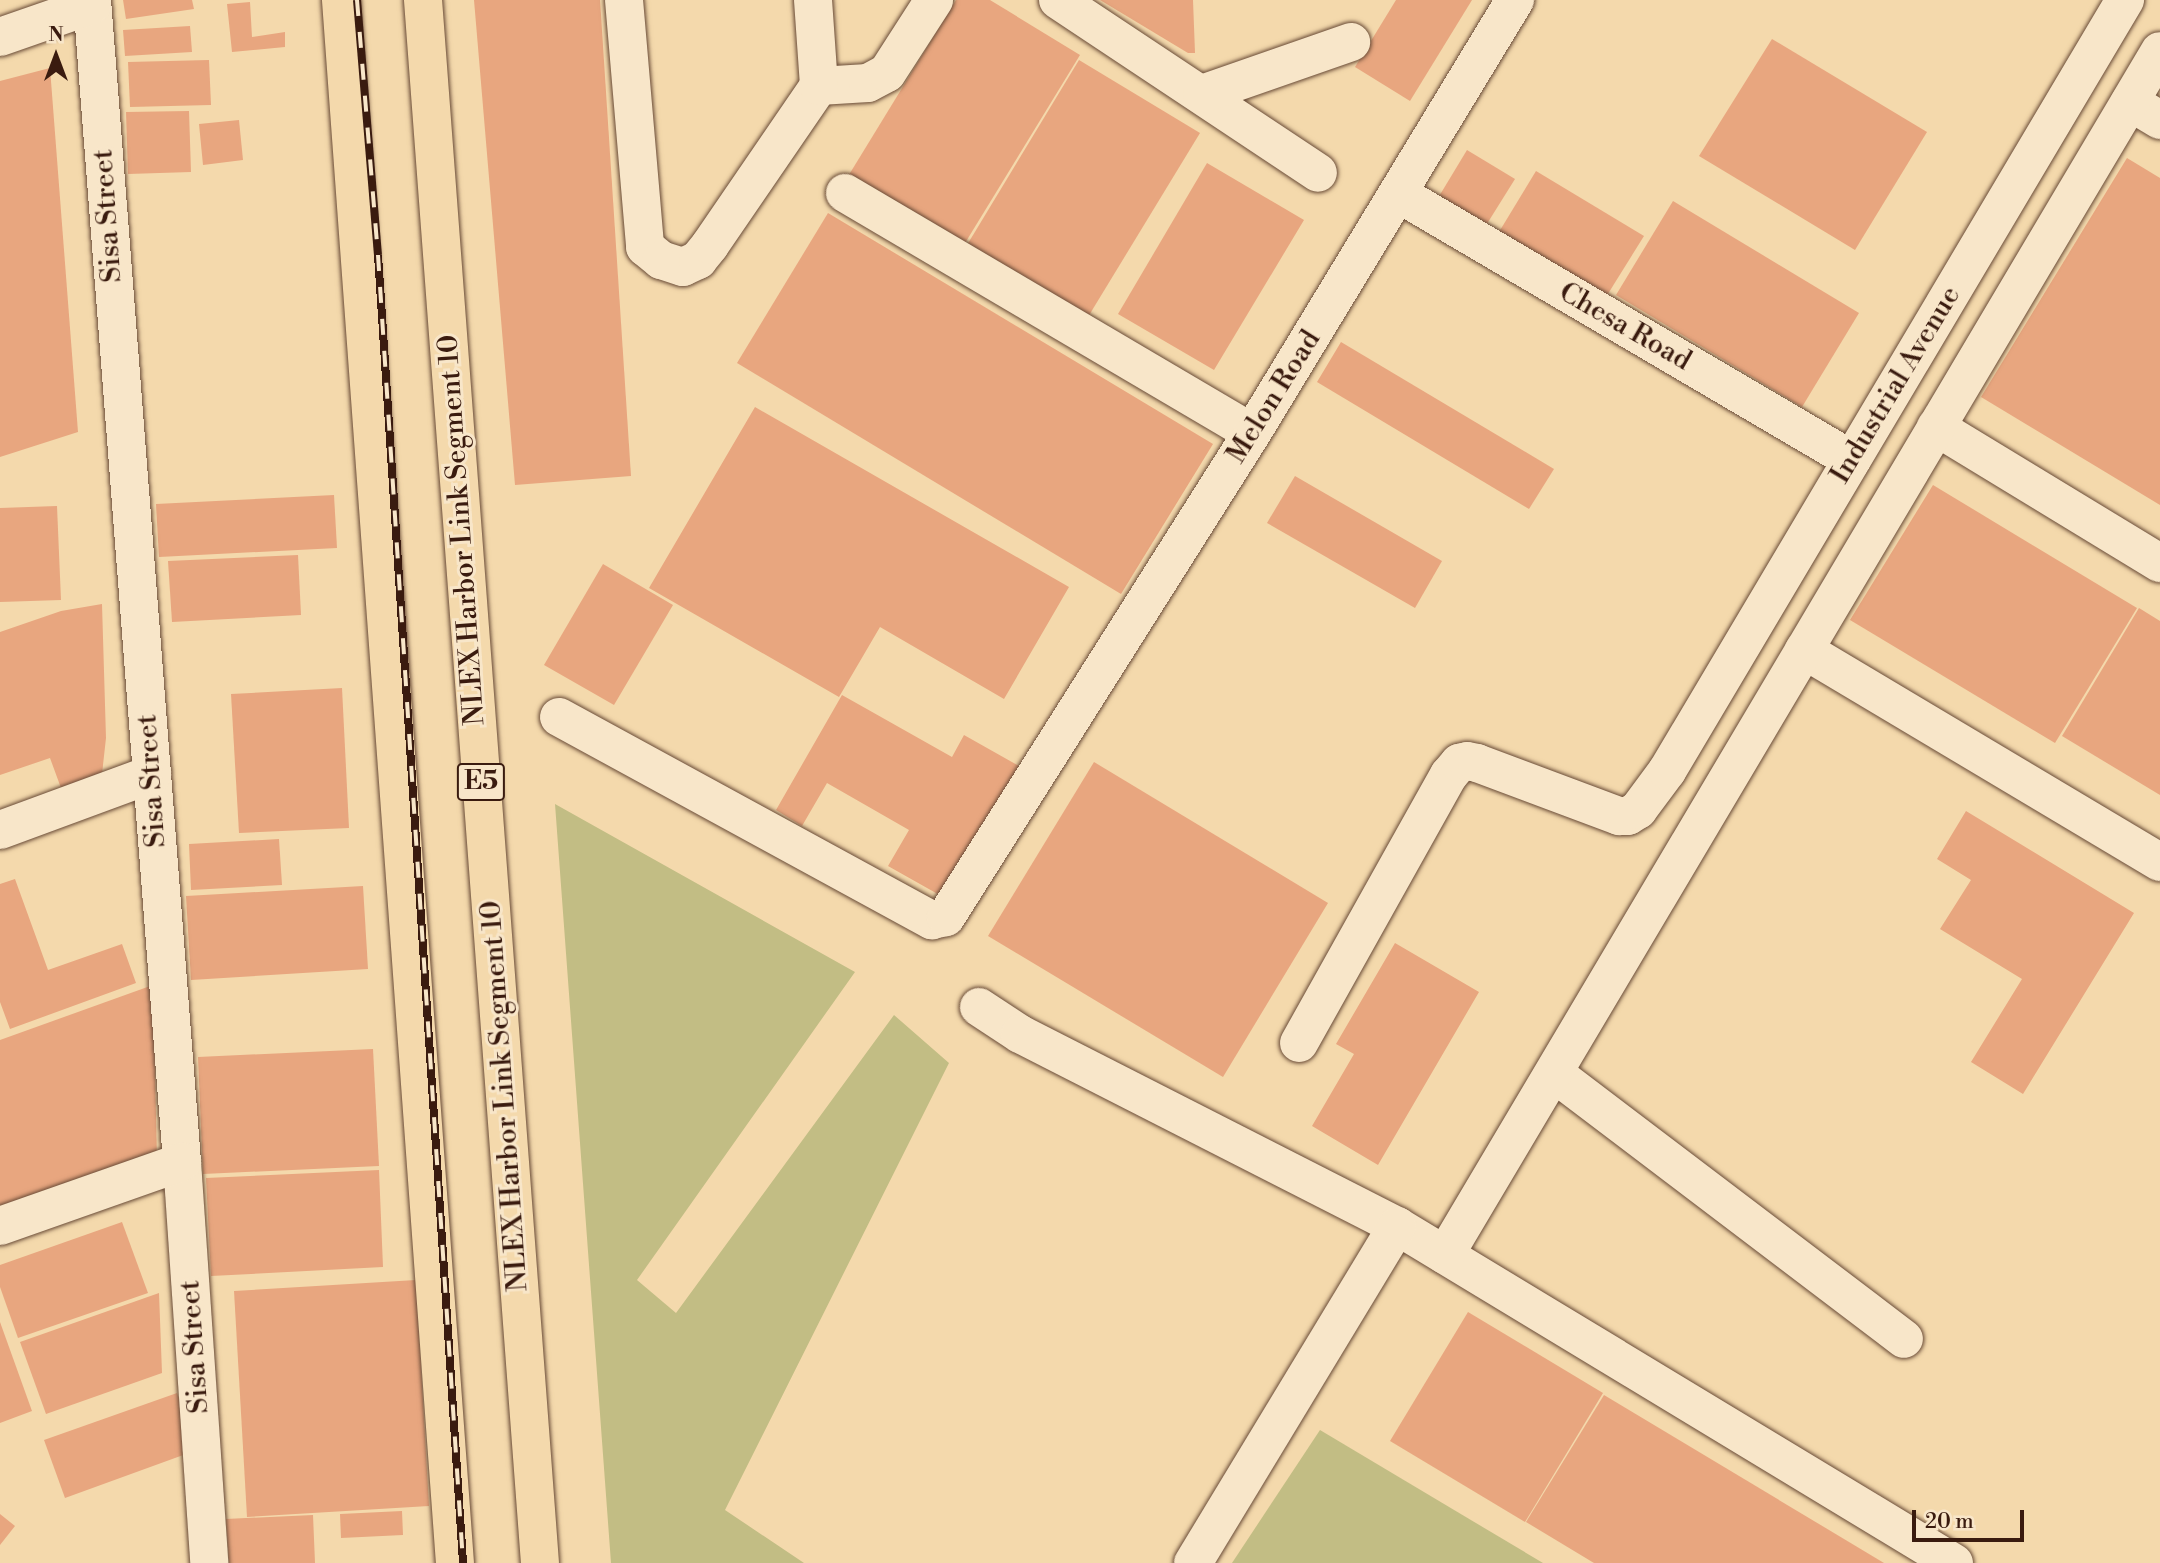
<!DOCTYPE html>
<style>
body{margin:0}
#map{position:relative;width:2160px;height:1563px;overflow:hidden;background:#f4d9ac;font-family:"Libre Bodoni",serif}
div>[style]{position:absolute}
.green>*{inset:0;background:#c2bd84}
.building>*{inset:0;background:#e8a67f}
.roads{filter:drop-shadow(0 0 2px #684a36) drop-shadow(0 0 2px #684a36)}
.minor>*{height:38px;margin:-19px;padding:0 19px;transform-origin:19px;border-radius:19px;background:#f8e6c9}
.highway>*{height:38px;margin:-19px;padding:0 19px;transform-origin:19px;border-radius:19px;background:#f4d9ac}
.rail>*{height:8px;margin-top:-4px;transform-origin:0;background:repeating-linear-gradient(90deg,#f8e6c9 0 16px,#3a1b0f 0 32px);box-sizing:border-box;border-block:2px solid #3a1b0f}
span{translate:-50% -50%;white-space:nowrap;text-align:center;line-height:1.15;-webkit-text-stroke:6px #f8e6c9;paint-order:stroke}
.shield-label span{padding:2px 5px;background:#f8e6c9;border:2px solid;border-radius:5px;-webkit-text-stroke-width:0}
.shield-label{font-size:26px;color:#3a1b0f;font-weight:700}
.street-label{font-size:28px;color:#3a1b0f}
.north{position:absolute;left:21px;top:21px;width:70px;height:70px;-webkit-text-stroke:5px #f8e6c9;paint-order:stroke;rotate:0deg;font-size:19px;font-weight:700;line-height:28px;text-align:center;color:#3a1b0f}
.north::after{content:'';display:block;margin:auto;width:24px;height:32px;background:#3a1b0f;clip-path:polygon(50% 0,100% 100%,50% 72%,0 100%)}
.scale{position:absolute;left:1912px;top:1510px;width:112px;height:32px;box-sizing:border-box;border:4px solid #3a1b0f;border-top:0;padding-left:9px;font-size:21px;line-height:24px;white-space:nowrap;color:#3a1b0f;-webkit-text-stroke:5px #f8e6c9;paint-order:stroke}
</style>
<div id="map">
<div class="green">
<i style="clip-path:polygon(555px 804px,855px 972px,637px 1280px,676px 1313px,894px 1015px,949px 1063px,725px 1510px,804px 1563px,611px 1563px)"></i>
<i style="clip-path:polygon(1320px 1430px,1543px 1563px,1232px 1563px)"></i>
</div>
<div class="building">
<i style="clip-path:polygon(123px 0,192px 0,194px 9px,126px 19px)"></i>
<i style="clip-path:polygon(474px 0,600px 0,631px 476px,515px 485px)"></i>
<i style="clip-path:polygon(956px 0,990px 0,1080px 55px,962px 248px,847px 178px)"></i>
<i style="clip-path:polygon(1100px 0,1193px 0,1195px 53px,1188px 53px)"></i>
<i style="clip-path:polygon(1396px 0,1472px 0,1410px 101px,1355px 67px)"></i>
<i style="clip-path:polygon(250px 2px,252px 37px,285px 32px,285px 47px,232px 52px,227px 4px)"></i>
<i style="clip-path:polygon(190px 26px,192px 52px,125px 56px,123px 30px)"></i>
<i style="clip-path:polygon(1772px 39px,1927px 132px,1855px 250px,1699px 156px)"></i>
<i style="clip-path:polygon(209px 60px,211px 105px,130px 107px,128px 62px)"></i>
<i style="clip-path:polygon(1079px 60px,1200px 133px,1088px 317px,967px 245px)"></i>
<i style="clip-path:polygon(50px 68px,78px 432px,0 457px,0 81px)"></i>
<i style="clip-path:polygon(189px 111px,191px 172px,128px 174px,126px 112px)"></i>
<i style="clip-path:polygon(239px 120px,243px 160px,203px 165px,199px 124px)"></i>
<i style="clip-path:polygon(1467px 150px,1515px 179px,1485px 227px,1438px 198px)"></i>
<i style="clip-path:polygon(2127px 158px,2160px 178px,2160px 505px,1981px 397px)"></i>
<i style="clip-path:polygon(1207px 163px,1304px 220px,1214px 370px,1118px 314px)"></i>
<i style="clip-path:polygon(1536px 171px,1644px 236px,1606px 297px,1499px 232px)"></i>
<i style="clip-path:polygon(1673px 201px,1859px 313px,1802px 407px,1616px 295px)"></i>
<i style="clip-path:polygon(828px 213px,1213px 444px,1121px 594px,737px 363px)"></i>
<i style="clip-path:polygon(1341px 342px,1554px 469px,1529px 509px,1317px 382px)"></i>
<i style="clip-path:polygon(755px 407px,1069px 587px,1004px 699px,880px 627px,839px 697px,649px 588px)"></i>
<i style="clip-path:polygon(1295px 476px,1442px 561px,1415px 608px,1267px 523px)"></i>
<i style="clip-path:polygon(1933px 485px,2137px 608px,2055px 743px,1850px 620px)"></i>
<i style="clip-path:polygon(334px 495px,337px 548px,159px 557px,156px 504px)"></i>
<i style="clip-path:polygon(57px 506px,61px 600px,0 602px,0 508px)"></i>
<i style="clip-path:polygon(298px 555px,301px 615px,172px 622px,168px 561px)"></i>
<i style="clip-path:polygon(603px 564px,673px 605px,614px 705px,544px 665px)"></i>
<i style="clip-path:polygon(102px 604px,106px 738px,102px 774px,61px 788px,50px 758px,0 775px,0 632px,61px 611px)"></i>
<i style="clip-path:polygon(2139px 608px,2160px 621px,2160px 795px,2062px 736px)"></i>
<i style="clip-path:polygon(342px 688px,349px 828px,239px 833px,231px 694px)"></i>
<i style="clip-path:polygon(842px 695px,952px 757px,964px 735px,1019px 766px,943px 897px,888px 866px,909px 830px,827px 783px,802px 826px,776px 810px)"></i>
<i style="clip-path:polygon(1094px 762px,1328px 903px,1223px 1077px,988px 936px)"></i>
<i style="clip-path:polygon(1966px 811px,2134px 913px,2023px 1094px,1971px 1062px,2022px 979px,1940px 929px,1971px 880px,1937px 859px)"></i>
<i style="clip-path:polygon(279px 839px,282px 885px,191px 890px,189px 844px)"></i>
<i style="clip-path:polygon(15px 879px,48px 970px,122px 944px,136px 983px,10px 1029px,0 1002px,0 884px)"></i>
<i style="clip-path:polygon(363px 886px,368px 969px,191px 980px,186px 896px)"></i>
<i style="clip-path:polygon(1395px 943px,1479px 992px,1378px 1165px,1312px 1126px,1354px 1054px,1336px 1044px)"></i>
<i style="clip-path:polygon(153px 985px,157px 1160px,0 1216px,0 1040px)"></i>
<i style="clip-path:polygon(373px 1049px,379px 1166px,203px 1174px,198px 1057px)"></i>
<i style="clip-path:polygon(379px 1170px,383px 1267px,211px 1276px,206px 1178px)"></i>
<i style="clip-path:polygon(122px 1222px,148px 1293px,18px 1338px,0 1287px,0 1265px)"></i>
<i style="clip-path:polygon(416px 1280px,429px 1506px,247px 1517px,234px 1291px)"></i>
<i style="clip-path:polygon(159px 1293px,162px 1373px,46px 1414px,20px 1342px)"></i>
<i style="clip-path:polygon(1468px 1312px,1603px 1393px,1525px 1522px,1390px 1441px)"></i>
<i style="clip-path:polygon(0 1322px,32px 1411px,0 1423px)"></i>
<i style="clip-path:polygon(177px 1393px,197px 1450px,65px 1498px,44px 1440px)"></i>
<i style="clip-path:polygon(1604px 1395px,1884px 1563px,1594px 1563px,1526px 1522px)"></i>
<i style="clip-path:polygon(402px 1511px,403px 1535px,341px 1538px,340px 1514px)"></i>
<i style="clip-path:polygon(0 1514px,15px 1526px,0 1545px)"></i>
<i style="clip-path:polygon(313px 1515px,315px 1563px,229px 1563px,226px 1519px)"></i>
</div>
<div class="roads">
<div class="minor">
<i style="left:92px;top:0;width:1165px;rotate:85.57deg"></i>
<i style="left:182px;top:1162px;width:402px;rotate:86.1deg"></i>
<i style="left:624px;top:0;width:248px;rotate:85.1deg"></i>
<i style="left:645px;top:247px;width:21px;rotate:39deg"></i>
<i style="left:661px;top:260px;width:23px;rotate:18deg"></i>
<i style="left:683px;top:267px;width:17px;rotate:-25deg"></i>
<i style="left:698px;top:260px;width:19px;rotate:-51deg"></i>
<i style="left:710px;top:245px;width:193px;rotate:-55.6deg"></i>
<i style="left:819px;top:86px;width:49px;rotate:-3.5deg"></i>
<i style="left:868px;top:83px;width:21px;rotate:-28deg"></i>
<i style="left:887px;top:73px;width:87px;rotate:-57.2deg"></i>
<i style="left:813px;top:0;width:86px;rotate:86deg"></i>
<i style="left:1058px;top:0;width:312px;rotate:33.6deg"></i>
<i style="left:0;top:37px;width:97px;rotate:-19.2deg"></i>
<i style="left:1202px;top:94px;width:158px;rotate:-19.2deg"></i>
<i style="left:2130px;top:102px;width:35px;rotate:31deg"></i>
<i style="left:845px;top:193px;width:472px;rotate:30.5deg"></i>
<i style="left:1399px;top:194px;width:525px;rotate:30.42deg"></i>
<i style="left:1936px;top:427px;width:262px;rotate:31.3deg"></i>
<i style="left:1804px;top:650px;width:414px;rotate:30.8deg"></i>
<i style="left:559px;top:717px;width:425px;rotate:28.6deg"></i>
<i style="left:932px;top:920px;width:14px;rotate:-12deg"></i>
<i style="left:946px;top:917px;width:573px;rotate:-57.7deg"></i>
<i style="left:1252px;top:433px;width:507px;rotate:-58.73deg"></i>
<i style="left:0;top:830px;width:162px;rotate:-20.2deg"></i>
<i style="left:979px;top:1007px;width:49px;rotate:33.4deg"></i>
<i style="left:1020px;top:1034px;width:423px;rotate:27deg"></i>
<i style="left:1397px;top:1226px;width:651px;rotate:31.18deg"></i>
<i style="left:1299px;top:1043px;width:307px;rotate:-60.8deg"></i>
<i style="left:1449px;top:775px;width:16px;rotate:-50deg"></i>
<i style="left:1459px;top:763px;width:8px;rotate:-14deg"></i>
<i style="left:1467px;top:761px;width:10px;rotate:11deg"></i>
<i style="left:1477px;top:763px;width:152px;rotate:20.5deg"></i>
<i style="left:1619px;top:816px;width:9px"></i>
<i style="left:1628px;top:816px;width:12px;rotate:-31deg"></i>
<i style="left:1638px;top:810px;width:49px;rotate:-53.4deg"></i>
<i style="left:1667px;top:771px;width:897px;rotate:-59.29deg"></i>
<i style="left:1555px;top:1074px;width:438px;rotate:37.2deg"></i>
<i style="left:0;top:1226px;width:193px;rotate:-19.4deg"></i>
<i style="left:1445px;top:1255px;width:1400px;rotate:-59.3deg"></i>
<i style="left:1193px;top:1563px;width:394px;rotate:-58.8deg"></i>
</div>
<div class="highway">
<i style="left:341px;top:0;width:1567px;rotate:85.83deg"></i>
<i style="left:423px;top:0;width:1567px;rotate:85.72deg"></i>
</div>
</div>
<div class="rail">
<i style="left:357px;top:0;width:256px;rotate:85.3deg"></i>
<i style="left:378px;top:255px;width:1311px;rotate:86.28deg"></i>
</div>
<div class="shield-label">
<span style="left:481px;top:782px">E5</span>
</div>
<div class="street-label">
<span style="left:108px;top:216px;rotate:-94deg">Sisa Street</span>
<span style="left:1625px;top:327px;rotate:30deg">Chesa Road</span>
<span style="left:1896px;top:385px;rotate:-59deg">Industrial Avenue</span>
<span style="left:1274px;top:397px;rotate:-58deg">Melon Road</span>
<span style="left:462px;top:530px;rotate:-94deg">NLEX Harbor Link Segment 10</span>
<span style="left:152px;top:781px;rotate:-94deg">Sisa Street</span>
<span style="left:505px;top:1096px;rotate:-94deg">NLEX Harbor Link Segment 10</span>
<span style="left:195px;top:1347px;rotate:-94deg">Sisa Street</span>
</div>
<div class="north">N</div>
<div class="scale">20 m</div>
</div>
